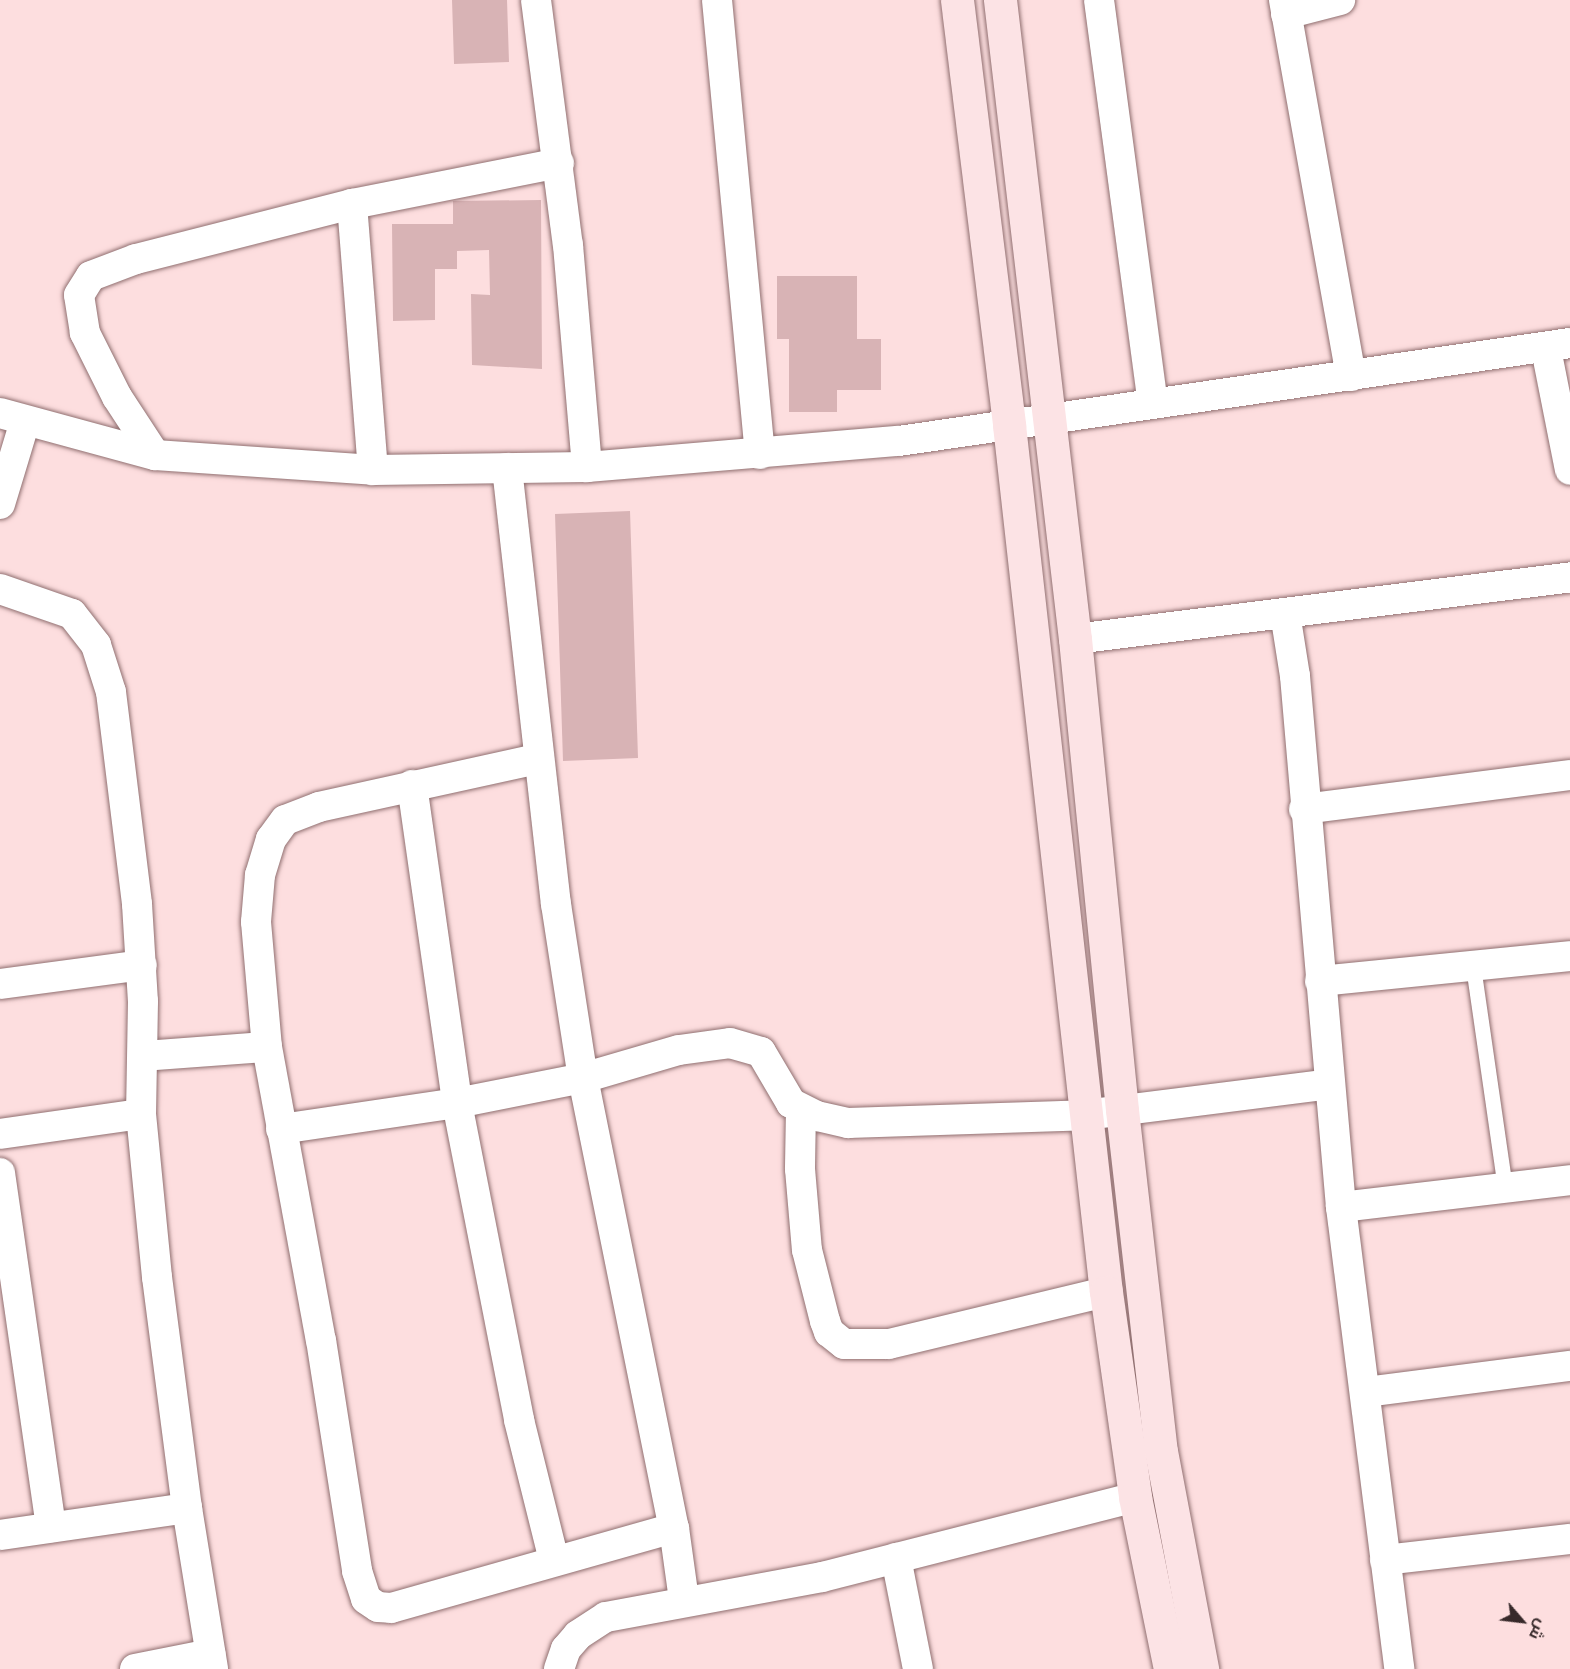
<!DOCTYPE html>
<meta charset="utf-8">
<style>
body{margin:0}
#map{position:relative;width:1570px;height:1669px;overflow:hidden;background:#fddedf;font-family:Poppins,Cairo,sans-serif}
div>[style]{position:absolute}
.building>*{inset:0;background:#d8b3b5}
.roads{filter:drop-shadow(0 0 2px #906f70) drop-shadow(0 0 2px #906f70)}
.service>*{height:15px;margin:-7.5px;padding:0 7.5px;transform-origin:7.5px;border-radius:7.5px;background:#fff}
.minor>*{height:30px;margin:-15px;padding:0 15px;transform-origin:15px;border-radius:15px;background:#fff}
.secondary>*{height:33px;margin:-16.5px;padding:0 16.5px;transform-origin:16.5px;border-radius:16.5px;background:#fce3e5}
span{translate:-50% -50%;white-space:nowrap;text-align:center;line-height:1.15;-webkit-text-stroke:5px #fddedf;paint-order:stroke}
.north{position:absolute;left:1492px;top:1591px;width:60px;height:60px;-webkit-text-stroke:4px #fddedf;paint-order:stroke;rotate:118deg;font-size:16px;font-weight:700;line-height:24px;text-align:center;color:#37292a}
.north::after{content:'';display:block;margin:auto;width:21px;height:27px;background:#37292a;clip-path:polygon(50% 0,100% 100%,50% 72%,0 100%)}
</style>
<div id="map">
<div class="building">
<i style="clip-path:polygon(452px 0,507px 0,509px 62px,454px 64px)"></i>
<i style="clip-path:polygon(541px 200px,542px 369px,472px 365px,471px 294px,490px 295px,489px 250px,457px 251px,457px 269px,435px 269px,435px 320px,393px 321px,392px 224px,453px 224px,453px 201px)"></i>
<i style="clip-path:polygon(777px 276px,857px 276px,857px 339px,881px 339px,881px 390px,837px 390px,837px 412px,789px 412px,789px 339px,777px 339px)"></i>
<i style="clip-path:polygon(630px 511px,638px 758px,563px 761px,555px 514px)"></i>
</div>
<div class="roads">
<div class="service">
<i style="left:1473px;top:966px;width:223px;rotate:81.8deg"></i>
</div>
<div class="minor">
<i style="left:536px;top:0;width:247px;rotate:82.6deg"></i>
<i style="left:568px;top:245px;width:223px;rotate:85.1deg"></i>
<i style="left:717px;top:0;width:456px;rotate:84.6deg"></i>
<i style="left:1099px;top:0;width:407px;rotate:82.4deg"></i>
<i style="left:1284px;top:0;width:382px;rotate:79.9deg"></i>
<i style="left:1286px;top:14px;width:56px;rotate:-14.5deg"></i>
<i style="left:352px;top:204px;width:267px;rotate:85.5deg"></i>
<i style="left:1546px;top:349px;width:123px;rotate:78.8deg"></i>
<i style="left:0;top:413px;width:161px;rotate:15.2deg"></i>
<i style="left:155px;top:455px;width:219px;rotate:3.9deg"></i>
<i style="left:373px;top:470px;width:214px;rotate:-0.8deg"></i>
<i style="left:587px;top:467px;width:313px;rotate:-4.8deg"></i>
<i style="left:899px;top:441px;width:678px;rotate:-8.31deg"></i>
<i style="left:155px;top:455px;width:69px;rotate:-123.2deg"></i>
<i style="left:117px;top:397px;width:72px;rotate:-116.6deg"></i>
<i style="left:85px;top:333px;width:38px;rotate:-99deg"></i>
<i style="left:79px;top:295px;width:22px;rotate:-58deg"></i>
<i style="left:91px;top:276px;width:48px;rotate:-20.7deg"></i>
<i style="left:136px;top:259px;width:223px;rotate:-14.3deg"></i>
<i style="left:352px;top:204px;width:211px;rotate:-11.2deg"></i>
<i style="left:507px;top:468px;width:439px;rotate:83.6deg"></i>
<i style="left:556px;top:904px;width:176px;rotate:81.2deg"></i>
<i style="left:583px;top:1078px;width:459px;rotate:78.6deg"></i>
<i style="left:674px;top:1528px;width:73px;rotate:82.1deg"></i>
<i style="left:0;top:504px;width:87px;rotate:-73.2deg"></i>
<i style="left:0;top:589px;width:76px;rotate:19.1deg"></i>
<i style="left:72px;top:614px;width:39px;rotate:52deg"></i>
<i style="left:96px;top:645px;width:49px;rotate:72.3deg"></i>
<i style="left:111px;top:692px;width:214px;rotate:83deg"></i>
<i style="left:137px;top:904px;width:97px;rotate:86.5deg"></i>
<i style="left:143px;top:1001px;width:113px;rotate:91deg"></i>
<i style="left:141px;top:1114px;width:164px;rotate:84.4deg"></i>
<i style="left:157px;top:1277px;width:233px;rotate:82.6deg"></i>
<i style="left:187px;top:1508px;width:163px;rotate:80.8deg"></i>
<i style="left:1285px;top:613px;width:64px;rotate:81deg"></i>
<i style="left:1295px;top:676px;width:533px;rotate:85.05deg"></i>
<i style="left:1341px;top:1207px;width:466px;rotate:82.8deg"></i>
<i style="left:1075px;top:639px;width:499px;rotate:-7.1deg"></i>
<i style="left:537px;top:759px;width:223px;rotate:167.6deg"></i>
<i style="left:319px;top:807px;width:36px;rotate:159deg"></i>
<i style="left:285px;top:820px;width:24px;rotate:126deg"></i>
<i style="left:271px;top:839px;width:38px;rotate:107deg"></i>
<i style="left:260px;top:875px;width:47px;rotate:94.9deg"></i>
<i style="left:256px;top:922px;width:125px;rotate:85deg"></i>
<i style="left:267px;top:1047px;width:298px;rotate:79.6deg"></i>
<i style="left:321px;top:1340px;width:234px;rotate:81.1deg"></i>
<i style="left:357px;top:1571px;width:29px;rotate:72deg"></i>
<i style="left:366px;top:1599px;width:14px;rotate:34deg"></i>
<i style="left:378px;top:1607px;width:13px;rotate:4deg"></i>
<i style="left:391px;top:1608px;width:294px;rotate:-15.8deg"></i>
<i style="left:412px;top:785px;width:321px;rotate:81.9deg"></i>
<i style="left:457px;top:1103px;width:323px;rotate:78.9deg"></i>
<i style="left:519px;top:1420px;width:144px;rotate:76deg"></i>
<i style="left:1304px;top:809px;width:268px;rotate:-7.3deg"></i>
<i style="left:1320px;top:981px;width:251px;rotate:-5.7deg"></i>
<i style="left:0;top:984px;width:143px;rotate:-7.6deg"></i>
<i style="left:143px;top:1056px;width:124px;rotate:-4.2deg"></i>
<i style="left:801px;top:1109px;width:60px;rotate:91deg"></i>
<i style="left:800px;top:1169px;width:81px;rotate:85.1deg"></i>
<i style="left:807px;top:1250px;width:73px;rotate:75.8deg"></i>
<i style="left:825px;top:1321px;width:12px;rotate:70deg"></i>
<i style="left:829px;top:1332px;width:19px;rotate:39deg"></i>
<i style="left:844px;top:1344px;width:45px"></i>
<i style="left:889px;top:1344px;width:223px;rotate:-13.5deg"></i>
<i style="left:281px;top:1129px;width:178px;rotate:-8.4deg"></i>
<i style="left:457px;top:1103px;width:128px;rotate:-11.2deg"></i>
<i style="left:583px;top:1078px;width:100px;rotate:-16.3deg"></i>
<i style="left:679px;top:1050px;width:51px;rotate:-7.8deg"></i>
<i style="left:730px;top:1043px;width:32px;rotate:16deg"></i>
<i style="left:761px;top:1052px;width:59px;rotate:59.5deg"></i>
<i style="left:791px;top:1103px;width:29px;rotate:27deg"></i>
<i style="left:817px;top:1116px;width:32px;rotate:13deg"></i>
<i style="left:848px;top:1123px;width:237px;rotate:-1.9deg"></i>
<i style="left:1085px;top:1115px;width:247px;rotate:-7.2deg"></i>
<i style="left:0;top:1134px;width:142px;rotate:-8.1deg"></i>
<i style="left:0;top:1173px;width:358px;rotate:81.8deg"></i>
<i style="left:1341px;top:1207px;width:231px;rotate:-6.7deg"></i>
<i style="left:1366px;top:1392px;width:206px;rotate:-7.3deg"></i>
<i style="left:0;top:1535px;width:189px;rotate:-8.2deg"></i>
<i style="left:896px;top:1558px;width:113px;rotate:78.8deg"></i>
<i style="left:1385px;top:1560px;width:186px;rotate:-6.5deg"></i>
<i style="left:135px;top:1669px;width:77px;rotate:-11.2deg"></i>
<i style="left:559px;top:1669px;width:21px;rotate:-71deg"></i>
<i style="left:566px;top:1649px;width:18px;rotate:-49deg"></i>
<i style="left:578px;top:1635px;width:33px;rotate:-33deg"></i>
<i style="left:606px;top:1617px;width:220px;rotate:-10.5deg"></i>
<i style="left:822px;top:1577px;width:323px;rotate:-14.3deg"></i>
</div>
<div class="secondary">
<i style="left:957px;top:0;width:428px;rotate:83deg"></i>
<i style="left:1009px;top:425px;width:872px;rotate:83.62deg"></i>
<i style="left:1106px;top:1292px;width:207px;rotate:81.9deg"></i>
<i style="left:1135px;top:1497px;width:176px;rotate:78.5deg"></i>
<i style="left:1000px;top:0;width:643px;rotate:83.31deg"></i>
<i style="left:1075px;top:639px;width:473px;rotate:84.3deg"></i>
<i style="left:1122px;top:1110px;width:343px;rotate:83.5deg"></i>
<i style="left:1161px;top:1451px;width:222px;rotate:79.3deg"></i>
</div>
</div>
<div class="north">ش</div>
</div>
